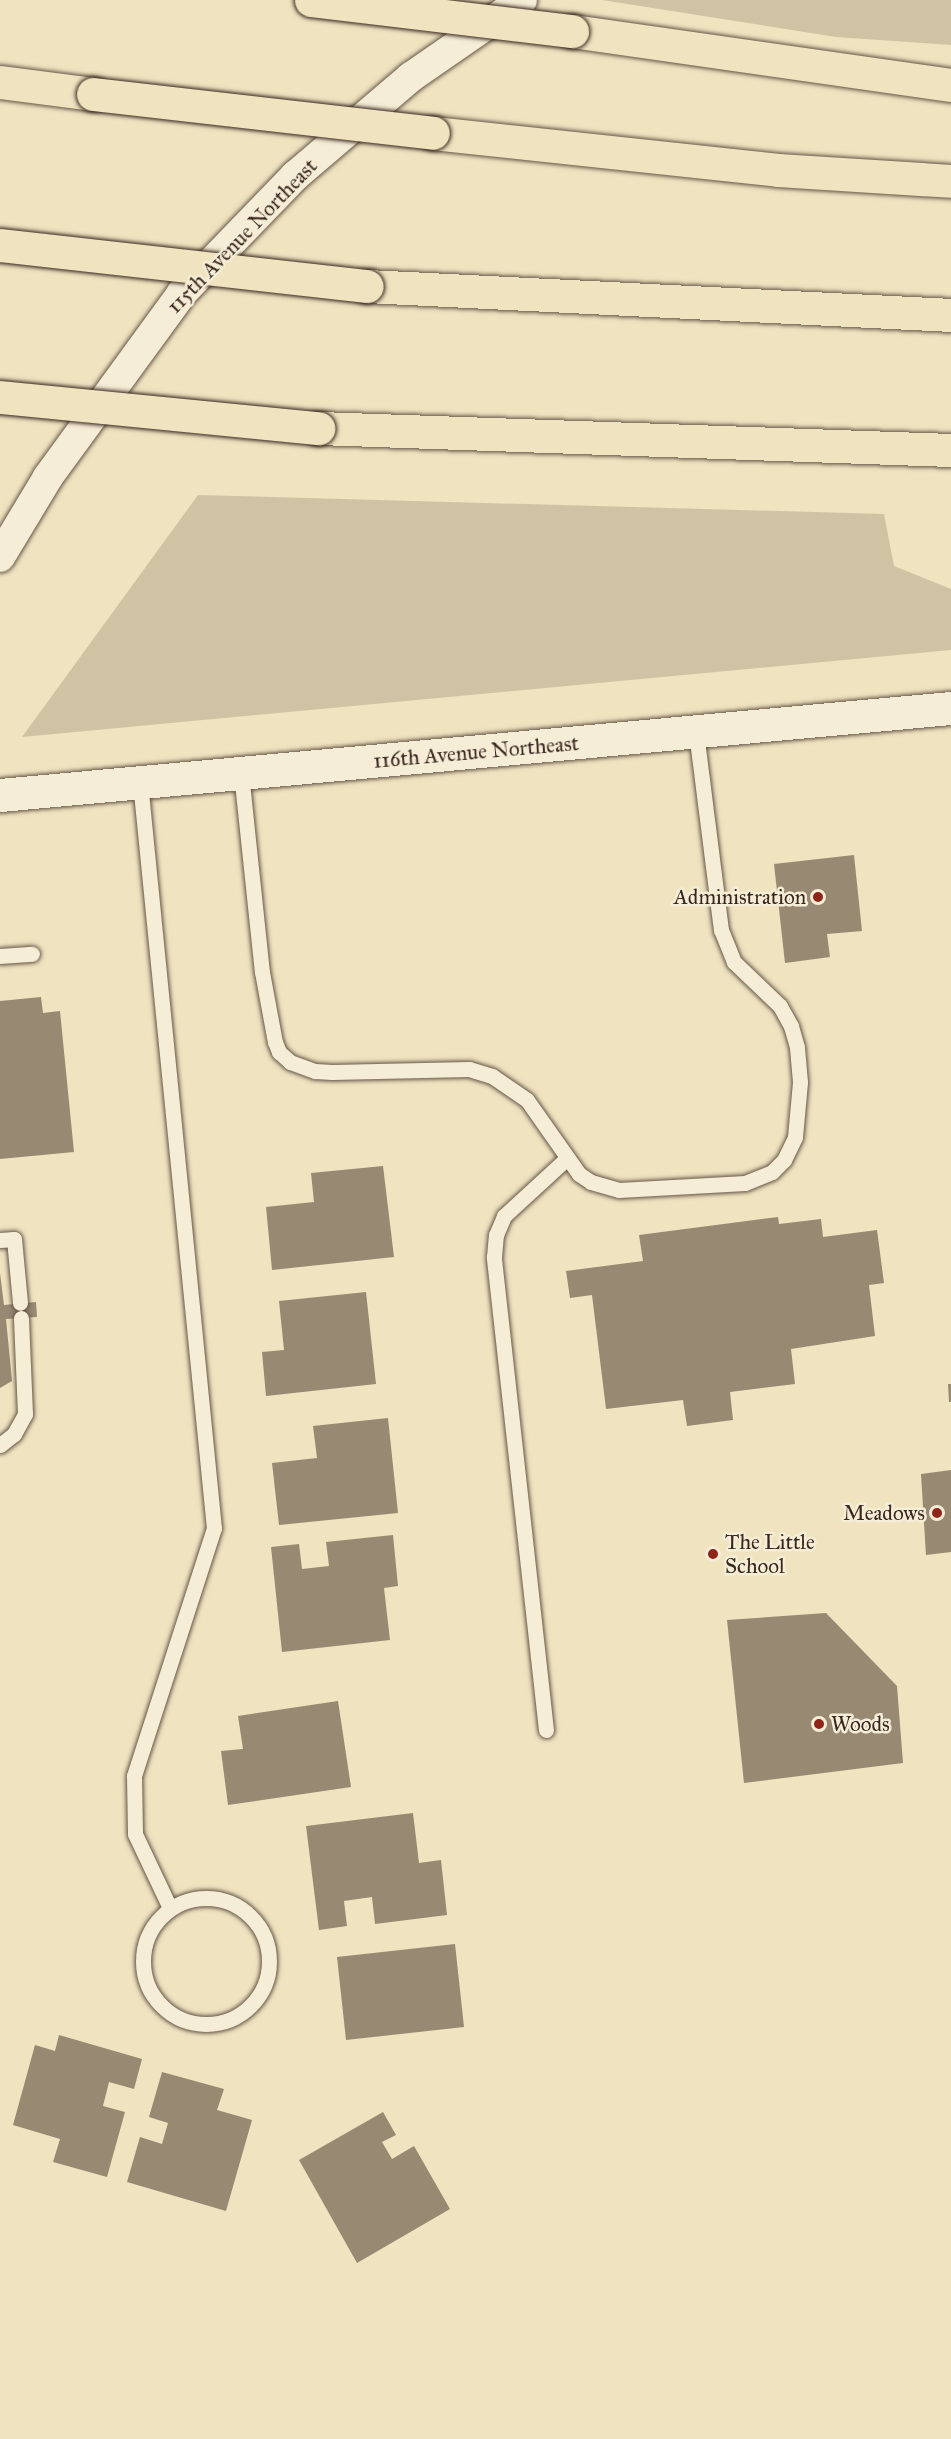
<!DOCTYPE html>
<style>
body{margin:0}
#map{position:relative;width:951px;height:2439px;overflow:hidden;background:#efe3c0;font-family:"IM FELL Great Primer",serif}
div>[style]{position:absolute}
.green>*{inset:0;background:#d0c3a4}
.building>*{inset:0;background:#978972}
.roads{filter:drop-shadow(0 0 2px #665646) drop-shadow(0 0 2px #665646)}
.lane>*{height:15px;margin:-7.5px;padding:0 7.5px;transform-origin:7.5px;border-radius:7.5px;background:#f5edd6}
.lane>.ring{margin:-7.5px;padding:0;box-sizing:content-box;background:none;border:15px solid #f5edd6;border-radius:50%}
.street>*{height:30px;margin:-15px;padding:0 15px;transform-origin:15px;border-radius:15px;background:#f5edd6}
.secondary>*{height:33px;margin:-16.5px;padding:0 16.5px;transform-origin:16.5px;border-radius:16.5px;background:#f5edd6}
.highway>*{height:33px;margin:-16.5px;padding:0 16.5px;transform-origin:16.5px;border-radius:16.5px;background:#efe3c0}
.bridges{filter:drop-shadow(0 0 2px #38271e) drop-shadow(0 0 2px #38271e)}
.highway-bridge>*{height:33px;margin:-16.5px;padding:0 16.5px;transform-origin:16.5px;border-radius:16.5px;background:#efe3c0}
.dots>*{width:16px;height:16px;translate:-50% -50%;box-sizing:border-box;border:3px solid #f5edd6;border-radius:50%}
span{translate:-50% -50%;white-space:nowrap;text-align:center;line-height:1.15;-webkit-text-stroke:5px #f5edd6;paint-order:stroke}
.street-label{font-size:21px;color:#38271e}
.poi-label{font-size:21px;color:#38271e}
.right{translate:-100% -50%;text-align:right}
.left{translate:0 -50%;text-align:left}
</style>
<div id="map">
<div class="green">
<i style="clip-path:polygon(602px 0,951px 0,951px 45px,836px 37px)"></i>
<i style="clip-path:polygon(198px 495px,884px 514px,894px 566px,951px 589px,951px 650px,22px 737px)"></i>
</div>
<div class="building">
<i style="clip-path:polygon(854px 855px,862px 931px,827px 934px,830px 957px,785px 963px,774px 864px)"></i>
<i style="clip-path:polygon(41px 997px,43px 1013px,60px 1011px,74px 1152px,0 1159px,0 1001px)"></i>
<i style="clip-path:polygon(383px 1166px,394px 1257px,272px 1270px,266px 1207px,314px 1202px,311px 1173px)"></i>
<i style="clip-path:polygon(778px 1217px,779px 1224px,821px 1219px,823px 1237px,877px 1230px,884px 1283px,869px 1285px,875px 1336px,791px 1349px,795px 1384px,730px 1392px,733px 1420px,687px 1426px,683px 1400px,606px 1409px,592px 1295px,570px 1298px,566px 1271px,643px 1261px,639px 1235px)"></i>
<i style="clip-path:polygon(0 1273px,4px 1305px,36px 1302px,37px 1317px,6px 1319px,12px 1381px,0 1388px)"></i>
<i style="clip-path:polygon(366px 1292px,376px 1384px,266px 1396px,262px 1352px,284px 1350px,279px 1301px)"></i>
<i style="clip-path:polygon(948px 1384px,951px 1384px,951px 1402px,949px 1402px)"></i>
<i style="clip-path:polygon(388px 1418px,398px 1513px,279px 1525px,272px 1463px,317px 1458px,313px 1426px)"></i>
<i style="clip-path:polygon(951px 1470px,951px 1552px,926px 1555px,921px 1474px)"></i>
<i style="clip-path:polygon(393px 1535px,398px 1586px,384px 1588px,390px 1640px,282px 1652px,271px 1547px,299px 1544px,302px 1569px,329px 1566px,326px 1542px)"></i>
<i style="clip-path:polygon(826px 1613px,897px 1686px,903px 1763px,744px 1783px,727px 1620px)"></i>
<i style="clip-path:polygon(338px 1701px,351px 1787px,228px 1805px,221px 1751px,243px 1749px,238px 1716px)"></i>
<i style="clip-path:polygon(413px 1813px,419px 1863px,441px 1860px,447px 1915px,375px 1924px,372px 1897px,344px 1901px,347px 1926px,319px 1930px,306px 1826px)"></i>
<i style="clip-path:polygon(455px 1944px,464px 2027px,346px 2040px,337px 1957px)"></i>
<i style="clip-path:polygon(59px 2035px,142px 2059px,134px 2089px,109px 2082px,103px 2106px,125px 2112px,107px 2177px,53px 2162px,60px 2139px,13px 2125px,35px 2045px,55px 2051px)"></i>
<i style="clip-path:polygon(162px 2072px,224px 2089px,217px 2110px,252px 2120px,226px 2211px,127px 2182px,140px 2137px,162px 2144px,168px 2123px,149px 2117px)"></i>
<i style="clip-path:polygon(383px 2112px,396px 2135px,382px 2142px,392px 2159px,414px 2146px,450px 2209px,357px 2263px,299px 2160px)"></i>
</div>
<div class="roads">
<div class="lane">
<i style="left:241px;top:773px;width:200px;rotate:84deg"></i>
<i style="left:262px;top:972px;width:71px;rotate:79.5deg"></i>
<i style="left:275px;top:1042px;width:11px;rotate:68deg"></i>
<i style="left:279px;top:1052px;width:15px;rotate:42deg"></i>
<i style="left:290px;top:1062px;width:27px;rotate:20deg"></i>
<i style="left:315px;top:1071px;width:17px;rotate:3deg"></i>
<i style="left:332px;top:1072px;width:137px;rotate:-1.3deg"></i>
<i style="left:469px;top:1069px;width:24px;rotate:17deg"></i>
<i style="left:492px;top:1076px;width:42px;rotate:34.4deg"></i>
<i style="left:527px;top:1100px;width:90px;rotate:54.9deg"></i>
<i style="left:579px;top:1174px;width:14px;rotate:34deg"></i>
<i style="left:591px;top:1182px;width:29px;rotate:16deg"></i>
<i style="left:619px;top:1190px;width:126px;rotate:-3.2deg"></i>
<i style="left:745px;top:1183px;width:29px;rotate:-22deg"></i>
<i style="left:772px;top:1172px;width:17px;rotate:-45deg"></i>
<i style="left:784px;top:1160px;width:25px;rotate:-64deg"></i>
<i style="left:795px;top:1137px;width:55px;rotate:-84.8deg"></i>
<i style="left:800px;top:1082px;width:35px;rotate:-95deg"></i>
<i style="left:797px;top:1047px;width:22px;rotate:-106deg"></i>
<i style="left:791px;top:1026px;width:23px;rotate:-119deg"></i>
<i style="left:780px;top:1006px;width:64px;rotate:-136.3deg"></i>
<i style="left:734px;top:962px;width:35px;rotate:-112deg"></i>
<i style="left:721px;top:930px;width:200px;rotate:-97.2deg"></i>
<i style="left:140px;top:782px;width:750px;rotate:84.34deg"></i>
<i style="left:214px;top:1528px;width:261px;rotate:107.9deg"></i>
<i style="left:134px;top:1776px;width:58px;rotate:89deg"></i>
<i style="left:135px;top:1834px;width:82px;rotate:64.7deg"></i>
<i style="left:0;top:956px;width:32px;rotate:-4deg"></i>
<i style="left:0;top:1240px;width:14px;rotate:-4deg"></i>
<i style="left:14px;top:1239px;width:64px;rotate:84.6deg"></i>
<i style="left:0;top:1445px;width:18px;rotate:-38deg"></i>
<i style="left:14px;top:1434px;width:23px;rotate:-61deg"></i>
<i style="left:25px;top:1414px;width:96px;rotate:-92.4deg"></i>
<i style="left:546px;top:1730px;width:476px;rotate:-96.3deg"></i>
<i style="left:494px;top:1257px;width:22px;rotate:-85deg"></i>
<i style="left:496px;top:1235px;width:21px;rotate:-67deg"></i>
<i style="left:504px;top:1216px;width:86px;rotate:-42.6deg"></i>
<i class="ring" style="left:143px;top:1898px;width:111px;height:111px"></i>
</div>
<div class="street">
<i style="left:0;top:557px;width:93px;rotate:-59deg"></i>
<i style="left:48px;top:477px;width:228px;rotate:-53.9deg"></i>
<i style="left:182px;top:293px;width:163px;rotate:-46deg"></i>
<i style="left:295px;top:176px;width:153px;rotate:-40.5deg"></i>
<i style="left:411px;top:77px;width:135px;rotate:-34.7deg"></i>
</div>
<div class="secondary">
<i style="left:0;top:795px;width:955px;rotate:-5.23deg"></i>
</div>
<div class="highway">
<i style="left:572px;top:31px;width:383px;rotate:8.1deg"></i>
<i style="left:0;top:82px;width:94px;rotate:7.4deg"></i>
<i style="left:433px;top:133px;width:347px;rotate:6.1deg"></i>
<i style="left:778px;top:170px;width:173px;rotate:3.6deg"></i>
<i style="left:367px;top:286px;width:585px;rotate:2.84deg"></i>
<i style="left:318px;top:428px;width:633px;rotate:1.99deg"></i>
</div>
</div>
<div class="bridges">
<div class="highway-bridge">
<i style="left:311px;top:0;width:263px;rotate:6.8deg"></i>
<i style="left:93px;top:94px;width:342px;rotate:6.5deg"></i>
<i style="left:0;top:245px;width:369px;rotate:6.4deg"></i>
<i style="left:0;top:397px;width:320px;rotate:5.6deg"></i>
</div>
</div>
<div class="dots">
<i style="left:818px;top:897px;background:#8f2418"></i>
<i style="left:937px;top:1513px;background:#8f2418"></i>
<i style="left:713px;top:1554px;background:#8f2418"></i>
<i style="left:819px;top:1724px;background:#8f2418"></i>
</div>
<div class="street-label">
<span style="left:242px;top:236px;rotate:-46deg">115th Avenue Northeast</span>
<span style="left:476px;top:752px;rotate:-5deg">116th Avenue Northeast</span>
</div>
<div class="poi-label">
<span class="right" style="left:806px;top:897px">Administration</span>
<span class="right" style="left:925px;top:1513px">Meadows</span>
<span class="left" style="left:725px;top:1554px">The Little<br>School</span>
<span class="left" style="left:831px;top:1724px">Woods</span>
</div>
</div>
